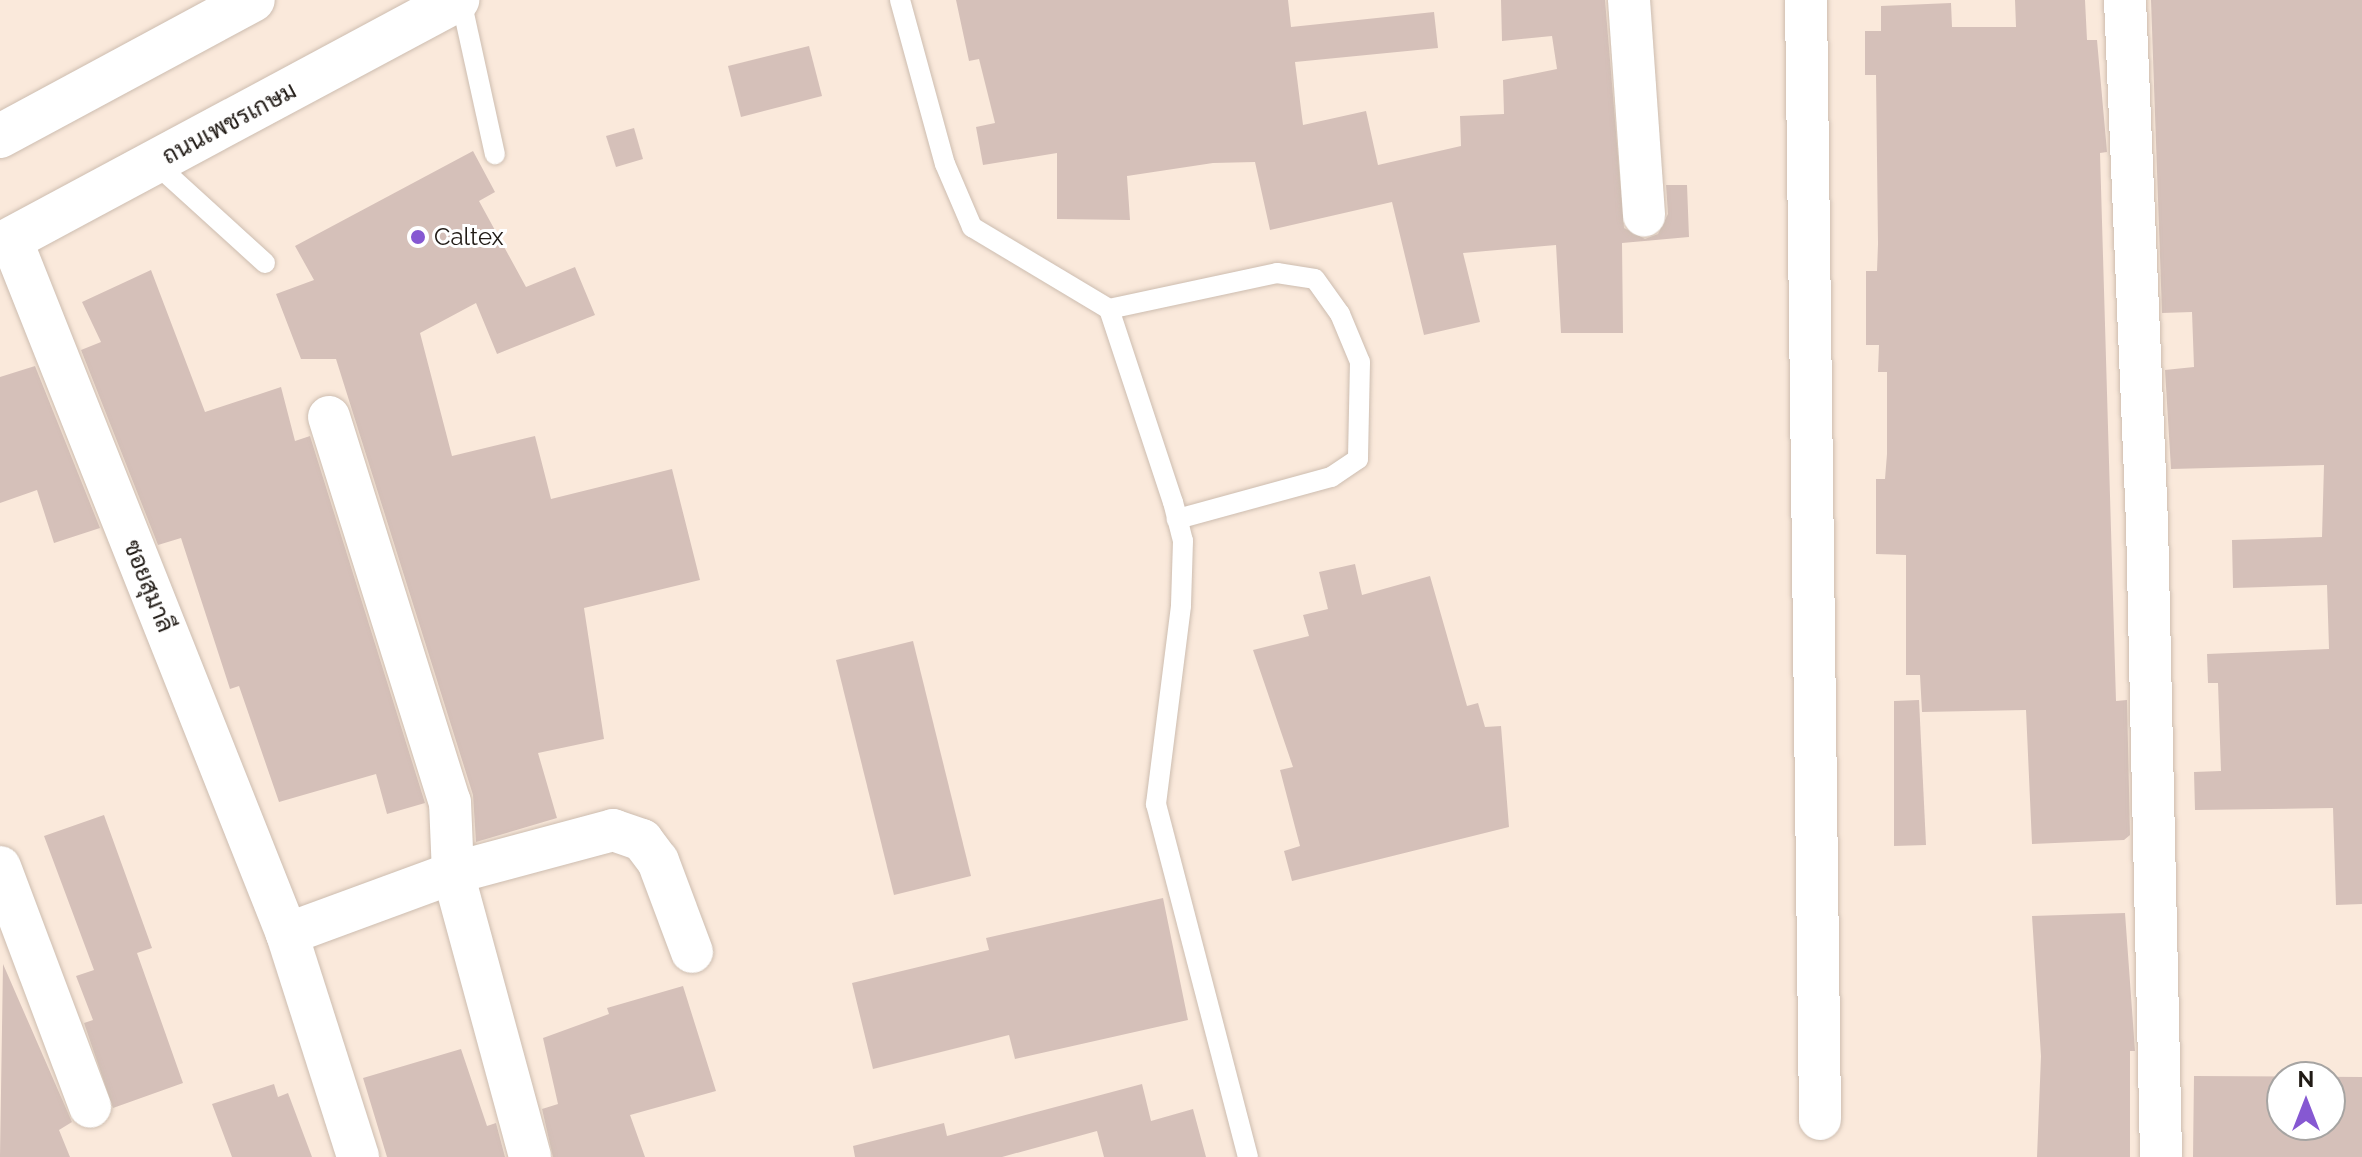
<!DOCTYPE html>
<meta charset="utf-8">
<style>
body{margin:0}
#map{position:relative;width:2362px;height:1157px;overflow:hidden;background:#fae9db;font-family:Raleway,Sarabun,sans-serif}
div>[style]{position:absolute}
.building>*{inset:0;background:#d5c0b9}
.roads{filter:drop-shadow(0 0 2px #cdbdb0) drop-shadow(0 0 2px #cdbdb0)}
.service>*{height:20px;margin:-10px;padding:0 10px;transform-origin:10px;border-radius:10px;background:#fff}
.minor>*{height:42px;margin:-21px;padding:0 21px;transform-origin:21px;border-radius:21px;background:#fff}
.secondary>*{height:44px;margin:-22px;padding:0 22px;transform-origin:22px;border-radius:22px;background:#fff}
.dots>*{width:22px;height:22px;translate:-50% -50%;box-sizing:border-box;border:4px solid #fff;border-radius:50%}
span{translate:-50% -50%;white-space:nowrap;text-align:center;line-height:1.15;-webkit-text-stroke:6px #fff;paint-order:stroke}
.street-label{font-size:24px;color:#211b16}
.poi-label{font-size:24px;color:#211b16}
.left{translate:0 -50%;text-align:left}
.north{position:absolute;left:2266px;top:1061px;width:80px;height:80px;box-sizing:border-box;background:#fff;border:2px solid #a6a4a2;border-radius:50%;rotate:0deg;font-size:22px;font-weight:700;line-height:32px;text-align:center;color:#211b16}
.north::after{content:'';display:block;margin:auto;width:28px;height:36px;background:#8658d2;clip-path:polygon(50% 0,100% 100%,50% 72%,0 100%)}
</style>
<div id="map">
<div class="building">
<i style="clip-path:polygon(956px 0,1288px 0,1291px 27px,1434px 12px,1438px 48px,1295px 62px,1303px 125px,1366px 111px,1378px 165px,1461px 146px,1460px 116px,1504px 114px,1503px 80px,1557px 69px,1552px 36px,1502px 41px,1501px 0,1605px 0,1624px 228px,1645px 239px,1658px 234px,1668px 214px,1666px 185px,1687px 185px,1689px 237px,1622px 243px,1623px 333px,1561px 333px,1556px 245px,1463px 253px,1480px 322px,1424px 335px,1392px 202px,1270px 230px,1255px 162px,1213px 163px,1127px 176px,1130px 220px,1057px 219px,1057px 153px,983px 165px,976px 127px,995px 123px,979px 59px,969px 61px)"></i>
<i style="clip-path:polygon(2015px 0,2085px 0,2087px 40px,2097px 40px,2107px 152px,2100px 153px,2116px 701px,2127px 700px,2130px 835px,2124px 840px,2032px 844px,2026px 710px,1922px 712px,1920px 675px,1906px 675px,1906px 555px,1876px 554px,1876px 479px,1885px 479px,1887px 454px,1887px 372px,1878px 372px,1879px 345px,1866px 345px,1866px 271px,1877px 271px,1878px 244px,1876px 75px,1865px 75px,1865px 31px,1881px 31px,1881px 6px,1951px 3px,1952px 27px,2016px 27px)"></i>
<i style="clip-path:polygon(2151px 0,2362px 0,2362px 904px,2336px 905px,2333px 808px,2195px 810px,2194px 772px,2221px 771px,2218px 683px,2208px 683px,2207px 654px,2329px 649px,2327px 585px,2233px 588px,2232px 540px,2322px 537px,2324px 465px,2171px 469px,2165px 370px,2194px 367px,2192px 312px,2162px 313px)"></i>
<i style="clip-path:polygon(809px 46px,822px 96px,741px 117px,728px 66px)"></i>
<i style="clip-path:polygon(634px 128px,643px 159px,616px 167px,606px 136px)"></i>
<i style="clip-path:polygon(473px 151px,495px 192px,479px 201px,526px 287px,575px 267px,595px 315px,497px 354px,476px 303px,420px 333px,452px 456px,535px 436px,551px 499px,672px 469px,700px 580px,584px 608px,604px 739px,538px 753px,557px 818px,476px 842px,473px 795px,336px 359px,301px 359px,276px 294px,314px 280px,295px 246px)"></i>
<i style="clip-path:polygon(151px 270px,205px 412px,281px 387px,295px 441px,310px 436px,425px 803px,387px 814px,376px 774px,279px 802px,239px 686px,230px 689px,181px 538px,158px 545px,81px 350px,101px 342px,82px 302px)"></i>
<i style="clip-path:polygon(35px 366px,100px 528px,54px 543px,37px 490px,0 503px,0 377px)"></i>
<i style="clip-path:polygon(1355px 564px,1362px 595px,1430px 576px,1467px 706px,1478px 703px,1485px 727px,1501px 726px,1509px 827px,1292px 881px,1284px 851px,1300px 846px,1280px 770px,1293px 767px,1253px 650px,1309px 636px,1303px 615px,1328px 609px,1319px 572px)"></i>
<i style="clip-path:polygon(913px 641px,971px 876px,894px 895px,836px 660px)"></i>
<i style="clip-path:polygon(1919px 700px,1926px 845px,1894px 846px,1894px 701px)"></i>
<i style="clip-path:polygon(104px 815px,152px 948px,137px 953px,183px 1083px,113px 1108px,84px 1023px,93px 1020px,76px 976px,94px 970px,44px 836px)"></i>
<i style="clip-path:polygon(1163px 898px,1188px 1020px,1015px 1059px,1009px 1035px,873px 1069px,852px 983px,989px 950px,986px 938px)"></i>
<i style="clip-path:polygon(2125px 913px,2135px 1051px,2130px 1051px,2130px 1157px,2037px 1157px,2041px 1056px,2032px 916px)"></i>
<i style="clip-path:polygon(3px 964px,72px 1122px,59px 1130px,70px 1157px,0 1157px)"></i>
<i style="clip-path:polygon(683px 986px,716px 1091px,630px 1115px,645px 1157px,553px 1157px,542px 1109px,558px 1104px,543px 1038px,609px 1014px,607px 1008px)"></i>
<i style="clip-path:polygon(461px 1049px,487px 1126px,496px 1123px,505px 1157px,387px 1157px,363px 1078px)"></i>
<i style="clip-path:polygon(evenodd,2194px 1076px,2362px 1077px,2362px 1157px,2193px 1157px,2194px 1076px,2282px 1077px,2330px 1077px,2330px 1125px,2282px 1125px,2282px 1077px)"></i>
<i style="clip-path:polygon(274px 1084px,278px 1097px,288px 1093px,312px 1157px,232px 1157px,212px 1104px)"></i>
<i style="clip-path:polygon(1142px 1084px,1151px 1121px,1193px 1109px,1206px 1157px,1104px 1157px,1097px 1131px,1002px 1157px,855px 1157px,853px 1146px,944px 1123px,947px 1136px)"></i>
</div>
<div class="roads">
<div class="service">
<i style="left:461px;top:0;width:158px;rotate:77.6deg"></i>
<i style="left:900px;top:0;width:170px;rotate:74.7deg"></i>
<i style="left:945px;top:164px;width:69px;rotate:66.8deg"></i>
<i style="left:972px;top:227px;width:160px;rotate:30.9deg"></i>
<i style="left:1109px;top:309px;width:203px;rotate:71.7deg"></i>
<i style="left:1173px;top:502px;width:40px;rotate:75.6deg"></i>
<i style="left:1183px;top:541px;width:65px;rotate:91.8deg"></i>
<i style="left:1181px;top:606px;width:200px;rotate:97.2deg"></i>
<i style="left:1156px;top:804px;width:365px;rotate:75.4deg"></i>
<i style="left:154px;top:162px;width:150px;rotate:42.3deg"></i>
<i style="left:1109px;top:309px;width:172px;rotate:-12.1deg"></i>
<i style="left:1277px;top:273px;width:38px;rotate:9deg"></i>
<i style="left:1315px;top:279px;width:43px;rotate:54.5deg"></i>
<i style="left:1340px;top:314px;width:52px;rotate:67.4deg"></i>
<i style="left:1360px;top:362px;width:97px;rotate:91.2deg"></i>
<i style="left:1358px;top:459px;width:32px;rotate:146deg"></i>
<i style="left:1331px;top:477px;width:160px;rotate:164.7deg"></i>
</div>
<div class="minor">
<i style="left:1629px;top:0;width:216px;rotate:86deg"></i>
<i style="left:1806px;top:0;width:1119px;rotate:89.28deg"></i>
<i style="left:2125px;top:0;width:523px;rotate:87.59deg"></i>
<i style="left:2147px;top:523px;width:634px;rotate:88.73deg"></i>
<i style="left:11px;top:239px;width:748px;rotate:68.34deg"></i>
<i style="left:287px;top:934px;width:234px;rotate:72.3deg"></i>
<i style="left:329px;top:417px;width:404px;rotate:72.6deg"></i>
<i style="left:450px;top:802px;width:71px;rotate:87.6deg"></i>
<i style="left:453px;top:873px;width:294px;rotate:74.8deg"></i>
<i style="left:0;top:867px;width:256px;rotate:69.4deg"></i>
<i style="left:287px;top:934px;width:177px;rotate:-20.2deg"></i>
<i style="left:453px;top:873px;width:166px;rotate:-15deg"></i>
<i style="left:613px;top:830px;width:31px;rotate:19deg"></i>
<i style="left:642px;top:840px;width:26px;rotate:53deg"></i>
<i style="left:658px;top:861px;width:97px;rotate:69.5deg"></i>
</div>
<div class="secondary">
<i style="left:0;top:136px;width:287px;rotate:-28.3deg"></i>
<i style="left:0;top:245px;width:519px;rotate:-28.2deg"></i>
</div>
</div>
<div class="dots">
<i style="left:418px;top:237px;background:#8658d2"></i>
</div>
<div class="street-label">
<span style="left:229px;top:123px;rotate:-28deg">ถนนเพชรเกษม</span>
<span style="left:149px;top:586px;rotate:68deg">ซอยสุมาลี</span>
</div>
<div class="poi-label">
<span class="left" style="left:434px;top:237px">Caltex</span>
</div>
<div class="north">N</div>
</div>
